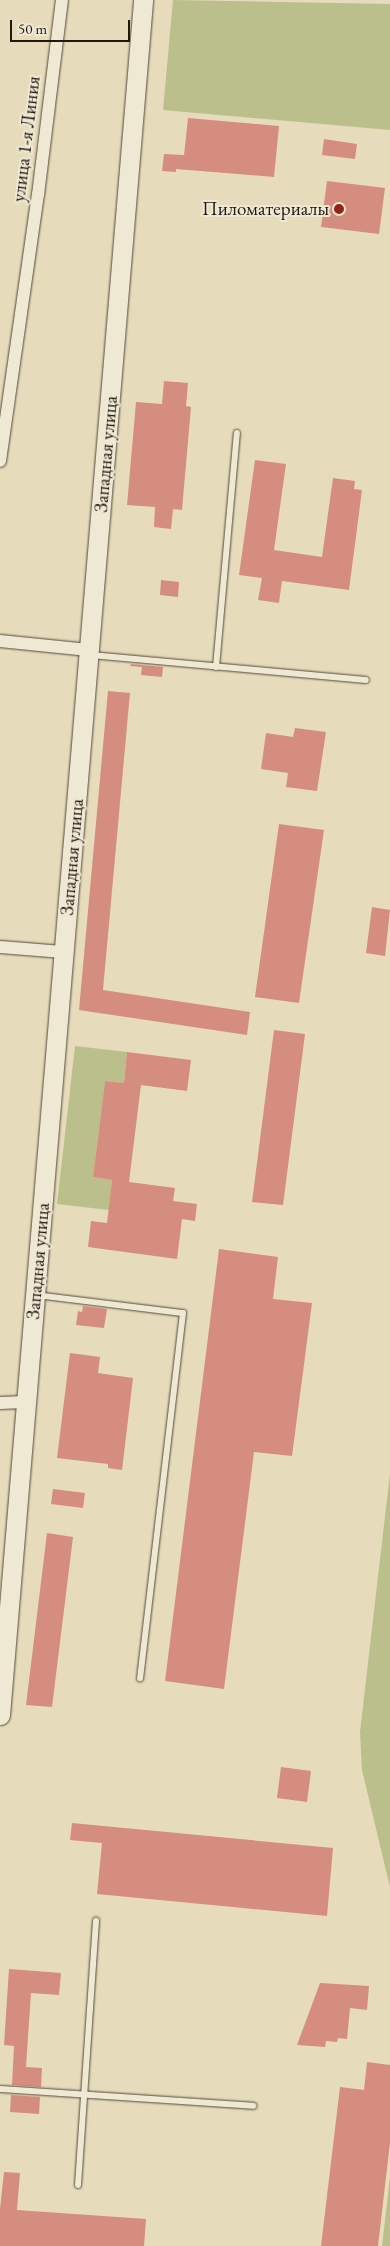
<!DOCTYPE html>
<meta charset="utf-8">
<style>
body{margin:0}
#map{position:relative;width:390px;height:2246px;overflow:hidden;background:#e6dcbb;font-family:"EB Garamond",serif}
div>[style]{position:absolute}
.green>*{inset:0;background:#bbbf8c}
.building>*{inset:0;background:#d58d7f}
.roads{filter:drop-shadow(0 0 1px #53483b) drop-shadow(0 0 1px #53483b)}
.lane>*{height:6px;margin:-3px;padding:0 3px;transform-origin:3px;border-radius:3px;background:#efe8d3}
.street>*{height:12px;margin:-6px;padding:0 6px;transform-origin:6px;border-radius:6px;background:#efe8d3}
.secondary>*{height:19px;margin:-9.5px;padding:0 9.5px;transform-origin:9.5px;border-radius:9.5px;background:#efe8d3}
.dots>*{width:14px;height:14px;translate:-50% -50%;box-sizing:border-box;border:2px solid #efe8d3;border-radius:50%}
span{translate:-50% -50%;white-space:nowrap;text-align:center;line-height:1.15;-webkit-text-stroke:4px #efe8d3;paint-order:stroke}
.street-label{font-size:19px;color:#221710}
.poi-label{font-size:19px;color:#221710}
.right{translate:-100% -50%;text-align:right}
.scale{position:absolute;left:10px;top:20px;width:120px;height:22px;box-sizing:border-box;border:2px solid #221710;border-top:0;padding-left:6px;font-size:15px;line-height:18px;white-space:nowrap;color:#221710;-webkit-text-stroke:4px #efe8d3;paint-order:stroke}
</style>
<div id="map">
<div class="green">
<i style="clip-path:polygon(173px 0,390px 4px,390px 130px,163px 110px)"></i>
<i style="clip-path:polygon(75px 1046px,127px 1052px,124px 1083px,105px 1081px,93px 1177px,112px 1180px,109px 1210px,57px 1204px)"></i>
<i style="clip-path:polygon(390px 1473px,390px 1887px,362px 1770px,360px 1732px)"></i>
<i style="clip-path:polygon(390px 2177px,390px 2246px,382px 2246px)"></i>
</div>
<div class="building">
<i style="clip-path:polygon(188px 118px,279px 126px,274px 177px,176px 169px,176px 172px,162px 171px,164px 154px,184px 155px)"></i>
<i style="clip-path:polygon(324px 139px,357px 144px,355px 159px,322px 155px)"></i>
<i style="clip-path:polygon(327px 181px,385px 188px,379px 234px,321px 227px)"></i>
<i style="clip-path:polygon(164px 381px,188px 383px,186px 406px,191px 407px,182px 510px,173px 509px,171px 529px,154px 527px,155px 507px,127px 505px,136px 402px,162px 404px)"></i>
<i style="clip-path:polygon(255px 460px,286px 464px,274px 550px,322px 557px,333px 478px,355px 481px,354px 489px,362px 490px,349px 590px,282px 581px,279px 603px,258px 600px,262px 578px,239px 575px)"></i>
<i style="clip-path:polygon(161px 580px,179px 582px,178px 597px,160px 595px)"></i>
<i style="clip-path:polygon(131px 664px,163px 667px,162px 677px,141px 675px,142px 667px,130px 666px)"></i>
<i style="clip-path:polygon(108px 691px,130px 693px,103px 990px,250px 1012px,247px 1035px,79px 1010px)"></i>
<i style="clip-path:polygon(295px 728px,326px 732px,317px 791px,286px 787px,288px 773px,261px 769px,266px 733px,293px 737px)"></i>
<i style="clip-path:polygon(279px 824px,324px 830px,299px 1003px,255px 997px)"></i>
<i style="clip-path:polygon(372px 907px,390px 910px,385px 956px,366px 953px)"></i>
<i style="clip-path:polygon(274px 1030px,305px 1034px,283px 1205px,252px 1202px)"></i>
<i style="clip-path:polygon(127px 1052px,191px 1060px,187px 1091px,141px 1085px,129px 1182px,175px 1188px,173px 1201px,197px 1204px,195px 1221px,182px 1219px,177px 1259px,88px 1247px,91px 1221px,107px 1223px,112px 1180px,93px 1177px,105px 1081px,124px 1083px)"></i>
<i style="clip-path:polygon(219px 1249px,278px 1257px,273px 1299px,312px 1303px,292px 1456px,254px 1452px,224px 1689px,165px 1681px)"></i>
<i style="clip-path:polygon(83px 1306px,107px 1309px,104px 1328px,76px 1325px,78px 1311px,82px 1312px)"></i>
<i style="clip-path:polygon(70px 1353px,100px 1357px,98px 1373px,133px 1378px,122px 1470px,108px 1468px,108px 1464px,57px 1458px)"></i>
<i style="clip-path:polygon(53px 1489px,85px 1493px,83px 1508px,51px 1504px)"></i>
<i style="clip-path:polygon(47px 1533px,73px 1537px,52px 1707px,26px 1705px)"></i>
<i style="clip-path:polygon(281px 1767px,311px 1771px,307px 1802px,277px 1798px)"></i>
<i style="clip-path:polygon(72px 1823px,333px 1848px,327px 1916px,97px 1894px,102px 1843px,70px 1840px)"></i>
<i style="clip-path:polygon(9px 1969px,61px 1973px,59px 1995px,31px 1993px,26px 2067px,42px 2068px,41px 2087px,12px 2085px,14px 2046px,4px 2045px)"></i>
<i style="clip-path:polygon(320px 1983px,369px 1986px,367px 2010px,350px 2008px,347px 2039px,338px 2038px,337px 2042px,326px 2041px,325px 2047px,297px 2045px)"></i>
<i style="clip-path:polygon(367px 2062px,390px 2065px,390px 2143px,378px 2246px,321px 2246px,340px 2087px,364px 2090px)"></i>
<i style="clip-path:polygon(11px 2095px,40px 2097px,39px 2114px,10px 2112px)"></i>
<i style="clip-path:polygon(4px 2172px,20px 2173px,17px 2210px,146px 2219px,144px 2246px,0 2246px,0 2209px)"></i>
</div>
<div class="roads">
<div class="lane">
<i style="left:91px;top:655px;width:276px;rotate:5.2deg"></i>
<i style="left:216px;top:667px;width:235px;rotate:-84.9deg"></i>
<i style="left:36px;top:1295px;width:148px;rotate:7deg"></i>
<i style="left:183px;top:1313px;width:368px;rotate:96.7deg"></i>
<i style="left:0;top:2089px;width:254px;rotate:3.8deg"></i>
<i style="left:78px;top:2185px;width:265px;rotate:-86.1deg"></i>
</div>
<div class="street">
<i style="left:0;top:461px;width:269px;rotate:-81.9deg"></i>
<i style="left:38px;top:195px;width:196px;rotate:-83deg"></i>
<i style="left:0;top:641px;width:89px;rotate:5.8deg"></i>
<i style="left:0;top:947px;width:63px;rotate:4.5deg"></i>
<i style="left:0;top:1403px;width:26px;rotate:-2deg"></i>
</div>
<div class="secondary">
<i style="left:0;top:1715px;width:1721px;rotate:-85.23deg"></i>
</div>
</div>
<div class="dots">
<i style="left:339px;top:209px;background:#8f2418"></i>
</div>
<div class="street-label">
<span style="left:26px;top:139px;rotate:-83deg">улица 1-я Линия</span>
<span style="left:106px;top:454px;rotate:-85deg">Западная улица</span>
<span style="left:72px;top:857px;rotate:-85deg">Западная улица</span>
<span style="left:38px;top:1261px;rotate:-85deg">Западная улица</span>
</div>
<div class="poi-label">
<span class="right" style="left:329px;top:209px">Пиломатериалы</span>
</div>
<div class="scale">50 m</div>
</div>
